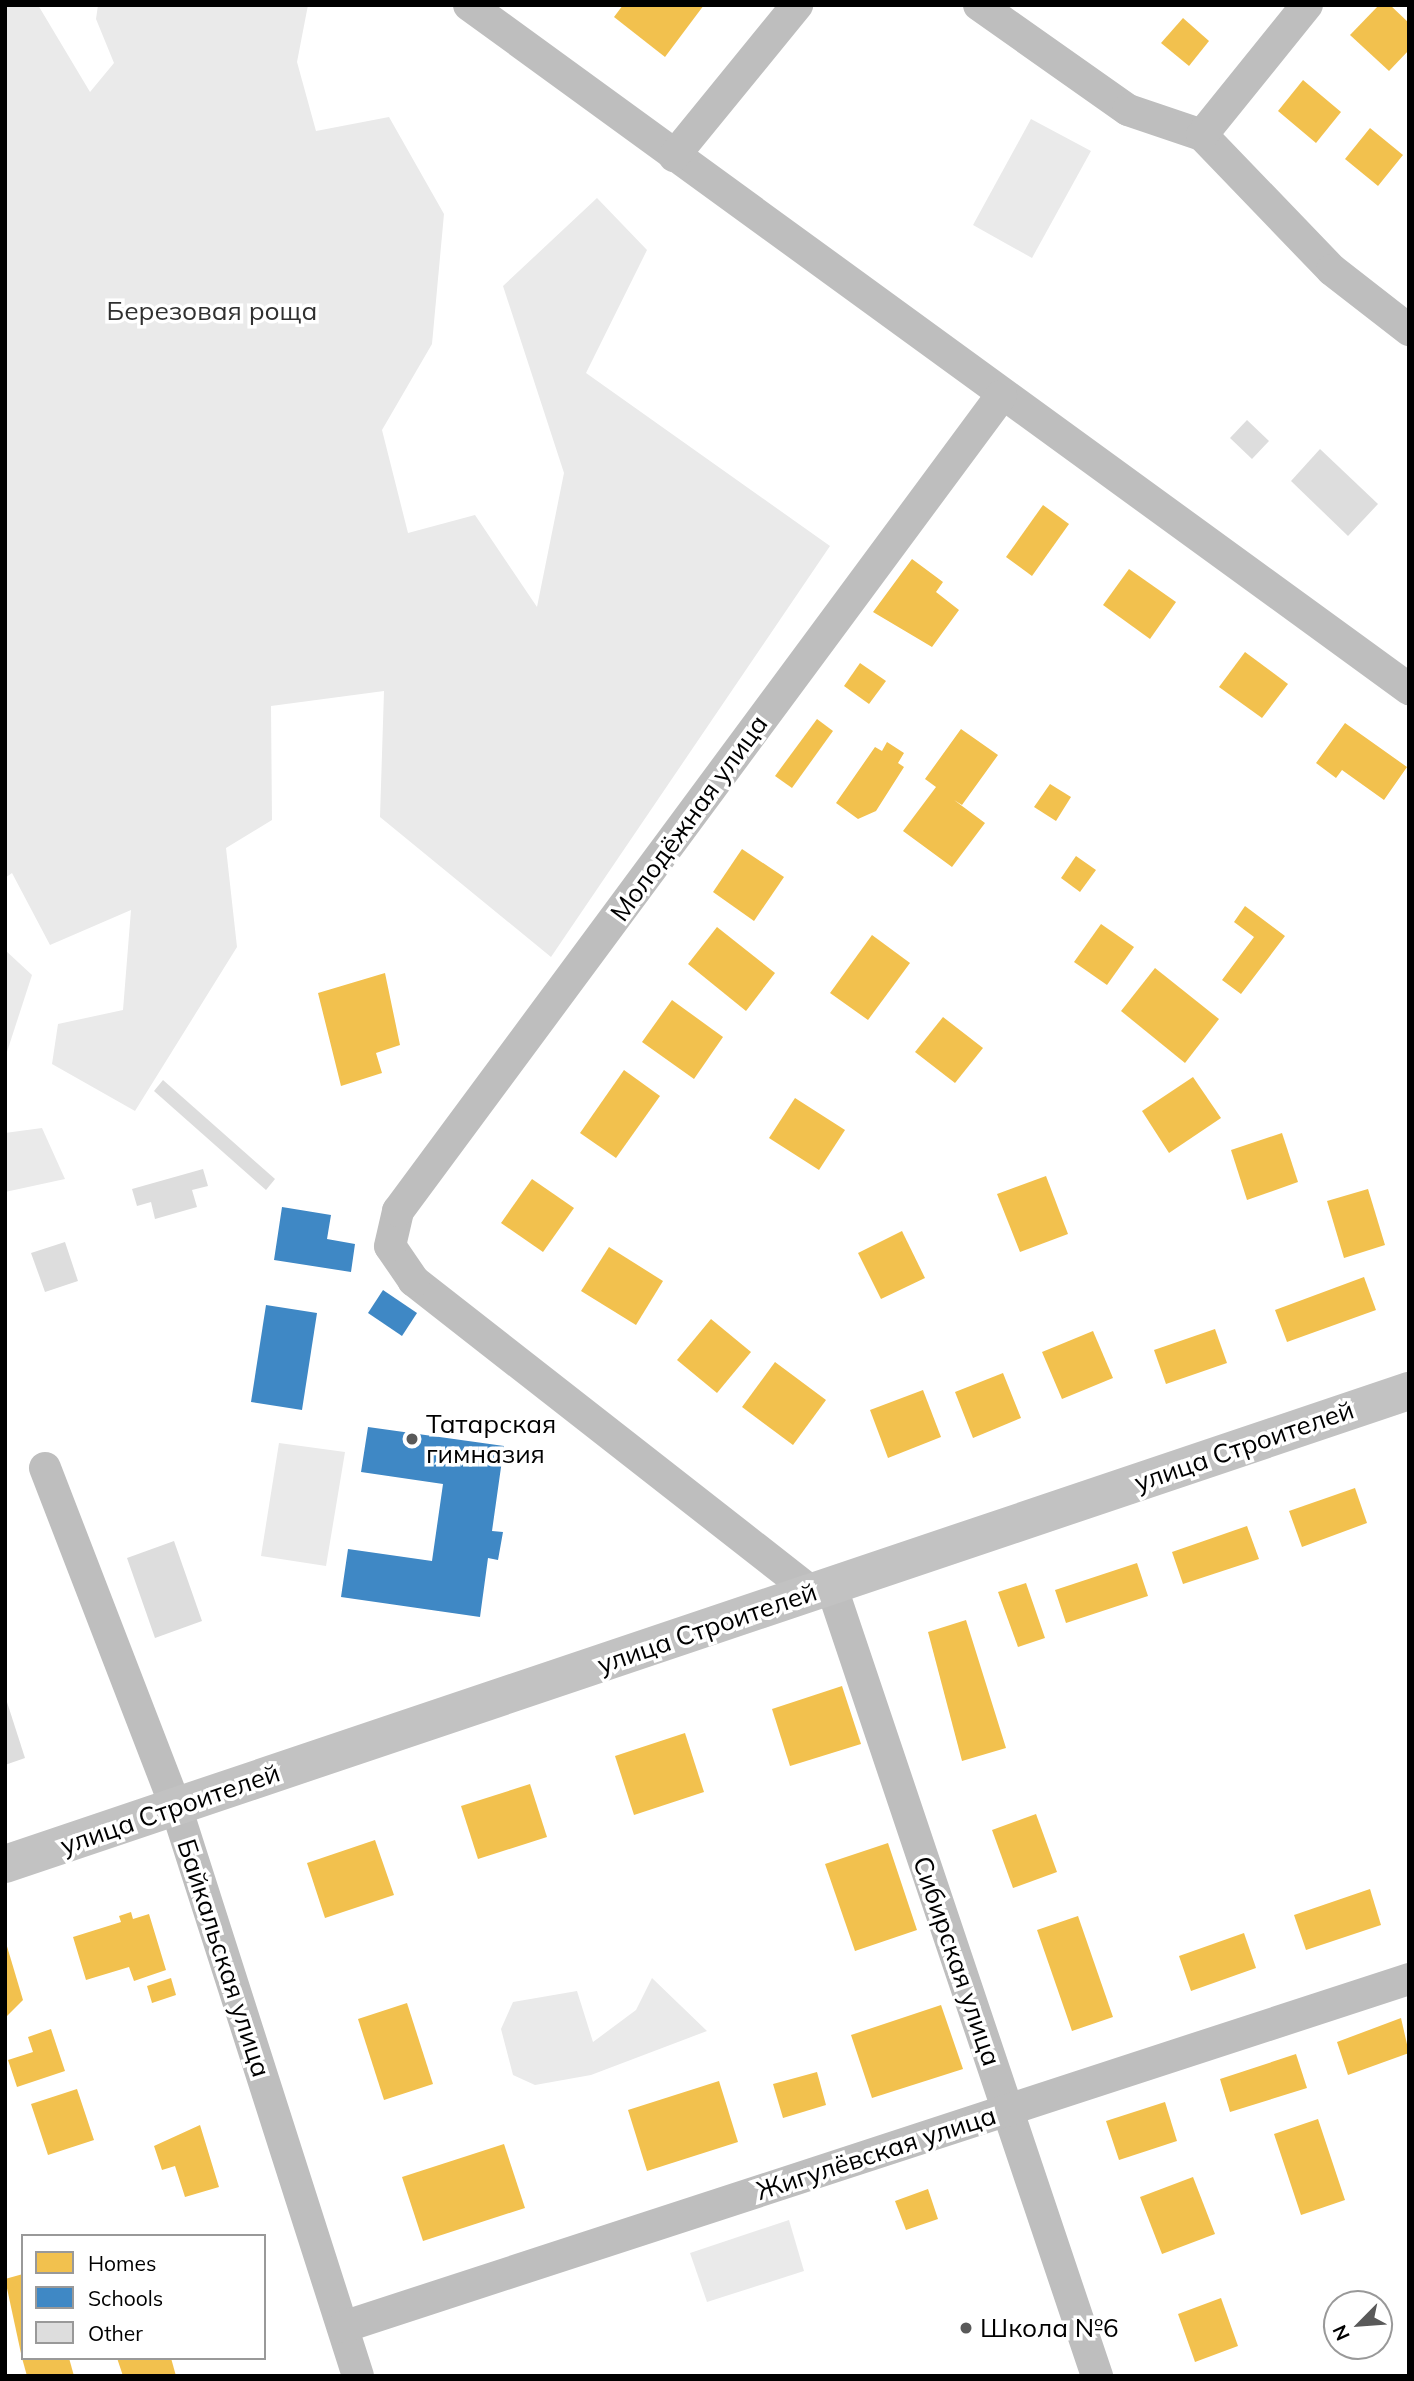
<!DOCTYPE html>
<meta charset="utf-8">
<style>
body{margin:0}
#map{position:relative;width:1414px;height:2381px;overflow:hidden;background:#fff;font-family:Mulish,sans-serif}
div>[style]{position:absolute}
.green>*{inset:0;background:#eaeaea}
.homes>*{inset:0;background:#f2c14e}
.schools>*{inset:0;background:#3f88c5}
.building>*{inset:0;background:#ddd}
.street>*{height:32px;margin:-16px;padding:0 16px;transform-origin:16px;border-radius:16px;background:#bebebe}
.secondary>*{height:38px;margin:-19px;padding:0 19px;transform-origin:19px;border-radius:19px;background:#c2c2c2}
.dots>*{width:19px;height:19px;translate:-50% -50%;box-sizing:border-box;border:4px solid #fff;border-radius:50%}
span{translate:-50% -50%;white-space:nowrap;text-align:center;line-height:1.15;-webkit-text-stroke:7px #fff;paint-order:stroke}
.park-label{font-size:26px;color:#303030}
.street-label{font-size:26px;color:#000}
.poi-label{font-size:26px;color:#000}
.left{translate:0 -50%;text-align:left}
.frame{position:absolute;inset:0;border:7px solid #000;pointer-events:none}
.legend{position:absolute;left:21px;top:2234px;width:245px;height:126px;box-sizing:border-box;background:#fff;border:2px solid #999;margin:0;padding:9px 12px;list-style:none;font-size:21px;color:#000}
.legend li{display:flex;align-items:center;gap:14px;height:35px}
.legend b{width:35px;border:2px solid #999}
.north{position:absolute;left:1323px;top:2290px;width:70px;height:70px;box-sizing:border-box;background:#fff;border:2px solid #999;border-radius:50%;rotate:245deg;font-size:19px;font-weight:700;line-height:28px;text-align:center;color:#000}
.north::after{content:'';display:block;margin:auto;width:24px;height:32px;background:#595959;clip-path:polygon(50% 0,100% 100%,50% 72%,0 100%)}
</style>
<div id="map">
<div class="green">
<i style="clip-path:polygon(5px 5px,38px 5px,90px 92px,114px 63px,96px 19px,98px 5px,308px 5px,297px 62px,316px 131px,389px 117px,444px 214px,432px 344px,382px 430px,408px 533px,475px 515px,537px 607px,564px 473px,503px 286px,597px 198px,647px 250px,586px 373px,830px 546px,551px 957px,380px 817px,384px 691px,271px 706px,272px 820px,226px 848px,237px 947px,135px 1111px,52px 1064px,58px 1024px,123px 1010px,131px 910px,50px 945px,12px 873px,5px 878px)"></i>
<i style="clip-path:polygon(1031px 119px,1091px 151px,1032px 258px,973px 225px)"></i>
<i style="clip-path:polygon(5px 950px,32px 975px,5px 1058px)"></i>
<i style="clip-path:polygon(42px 1128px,65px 1179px,5px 1192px,5px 1133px)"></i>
<i style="clip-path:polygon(279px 1443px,345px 1452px,326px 1566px,261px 1556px)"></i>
<i style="clip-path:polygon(652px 1978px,707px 2031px,591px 2075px,535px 2085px,513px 2075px,501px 2029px,513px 2002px,577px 1991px,593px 2042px,636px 2010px)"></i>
<i style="clip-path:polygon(789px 2220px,804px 2271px,707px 2302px,690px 2253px)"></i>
</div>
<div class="homes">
<i style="clip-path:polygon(623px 5px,704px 5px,665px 57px,614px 17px)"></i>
<i style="clip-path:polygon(1379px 5px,1390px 5px,1409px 23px,1409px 50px,1389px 71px,1350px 35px)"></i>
<i style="clip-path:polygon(1183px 18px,1209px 41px,1189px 66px,1161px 43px)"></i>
<i style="clip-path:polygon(1303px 80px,1341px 112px,1316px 143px,1278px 111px)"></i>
<i style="clip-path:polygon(1370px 128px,1403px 155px,1378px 186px,1345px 159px)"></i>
<i style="clip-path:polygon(1043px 505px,1069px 524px,1032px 576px,1006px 557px)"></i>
<i style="clip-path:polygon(912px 559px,943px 582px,936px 592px,959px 610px,932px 647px,873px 612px)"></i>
<i style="clip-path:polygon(1129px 569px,1176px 602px,1150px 639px,1103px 605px)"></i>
<i style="clip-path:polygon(1245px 652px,1288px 684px,1262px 718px,1219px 687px)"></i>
<i style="clip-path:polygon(860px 663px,886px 681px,869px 704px,844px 686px)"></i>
<i style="clip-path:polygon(817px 719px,833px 731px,792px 788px,775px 776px)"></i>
<i style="clip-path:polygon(1345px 723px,1407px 767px,1384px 800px,1342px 770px,1336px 778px,1316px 763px)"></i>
<i style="clip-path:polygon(961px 729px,998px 755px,962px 805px,954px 800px,985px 823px,952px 867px,903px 831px,936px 787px,925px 779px)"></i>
<i style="clip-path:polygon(887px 742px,904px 753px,898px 763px,904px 767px,876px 811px,858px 819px,836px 803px,875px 747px,882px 751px)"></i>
<i style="clip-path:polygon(1050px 784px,1071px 797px,1056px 821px,1034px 807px)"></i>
<i style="clip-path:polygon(742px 849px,784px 877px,754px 921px,713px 892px)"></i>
<i style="clip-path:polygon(1076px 856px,1096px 870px,1080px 892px,1061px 878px)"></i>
<i style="clip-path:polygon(1245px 906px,1285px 936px,1241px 994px,1222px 980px,1254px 937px,1234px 922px)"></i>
<i style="clip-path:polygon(1101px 924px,1134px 947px,1107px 985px,1074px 962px)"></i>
<i style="clip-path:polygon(717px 927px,775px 973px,746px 1011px,688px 964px)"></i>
<i style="clip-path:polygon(872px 935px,910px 963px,868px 1020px,830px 993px)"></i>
<i style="clip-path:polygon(1155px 968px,1219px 1019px,1185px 1063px,1121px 1011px)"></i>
<i style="clip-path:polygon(385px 973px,400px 1045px,376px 1053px,382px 1073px,341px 1086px,318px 993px)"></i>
<i style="clip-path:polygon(672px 1000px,723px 1037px,694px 1079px,642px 1042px)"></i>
<i style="clip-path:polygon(943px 1017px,983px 1048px,955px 1083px,915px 1052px)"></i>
<i style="clip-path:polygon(624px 1070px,660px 1096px,616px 1158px,580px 1133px)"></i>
<i style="clip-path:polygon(1193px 1077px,1221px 1118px,1169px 1153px,1142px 1111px)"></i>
<i style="clip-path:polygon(795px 1098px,845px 1130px,819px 1170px,769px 1138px)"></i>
<i style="clip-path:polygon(1282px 1133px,1298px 1182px,1247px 1200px,1231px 1150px)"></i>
<i style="clip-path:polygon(1046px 1176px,1068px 1234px,1020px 1252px,997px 1194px)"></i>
<i style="clip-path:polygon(532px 1179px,574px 1208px,543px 1252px,501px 1223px)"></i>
<i style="clip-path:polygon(1368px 1189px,1385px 1245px,1344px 1258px,1327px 1201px)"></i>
<i style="clip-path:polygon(902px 1231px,925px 1278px,881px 1299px,858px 1253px)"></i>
<i style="clip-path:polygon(609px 1247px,663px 1281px,636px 1325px,581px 1291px)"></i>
<i style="clip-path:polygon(1364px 1277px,1376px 1310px,1287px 1342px,1275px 1310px)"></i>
<i style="clip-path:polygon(711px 1319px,751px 1352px,717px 1393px,677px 1360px)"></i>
<i style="clip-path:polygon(1215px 1329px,1227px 1363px,1166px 1384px,1154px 1350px)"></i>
<i style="clip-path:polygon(1093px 1331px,1113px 1378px,1062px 1399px,1042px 1352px)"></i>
<i style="clip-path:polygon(775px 1362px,826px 1400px,793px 1445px,742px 1407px)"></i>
<i style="clip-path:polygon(1003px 1373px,1021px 1418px,973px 1438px,955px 1392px)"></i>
<i style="clip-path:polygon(923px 1390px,941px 1437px,888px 1458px,870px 1410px)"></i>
<i style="clip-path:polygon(1355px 1488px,1367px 1523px,1302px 1547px,1289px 1511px)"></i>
<i style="clip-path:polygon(1247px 1526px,1259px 1559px,1183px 1584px,1172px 1552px)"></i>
<i style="clip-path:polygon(1137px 1563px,1148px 1596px,1066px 1623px,1055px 1590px)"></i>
<i style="clip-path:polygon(1026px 1583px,1045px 1638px,1018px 1647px,998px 1592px)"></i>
<i style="clip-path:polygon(966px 1620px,1006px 1748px,962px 1761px,928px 1632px)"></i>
<i style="clip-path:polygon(842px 1686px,861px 1744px,790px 1766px,772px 1709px)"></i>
<i style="clip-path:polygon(685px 1733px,704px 1792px,634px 1815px,615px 1756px)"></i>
<i style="clip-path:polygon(530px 1784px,547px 1837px,478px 1859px,461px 1806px)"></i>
<i style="clip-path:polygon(1036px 1814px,1057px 1872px,1013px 1888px,992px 1830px)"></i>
<i style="clip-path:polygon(375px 1840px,394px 1895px,325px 1918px,307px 1863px)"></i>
<i style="clip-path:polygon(888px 1843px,917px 1930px,855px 1951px,825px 1864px)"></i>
<i style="clip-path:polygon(1370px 1889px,1381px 1925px,1306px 1950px,1294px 1915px)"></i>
<i style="clip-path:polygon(131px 1912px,133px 1919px,149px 1914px,166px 1970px,134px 1981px,129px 1967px,86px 1980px,73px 1937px,121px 1922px,119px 1916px)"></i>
<i style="clip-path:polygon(1078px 1916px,1113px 2017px,1072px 2031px,1037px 1930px)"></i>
<i style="clip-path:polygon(1244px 1933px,1256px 1968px,1191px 1991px,1179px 1956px)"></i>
<i style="clip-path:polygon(6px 1943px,23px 2000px,5px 2018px,5px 1943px)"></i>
<i style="clip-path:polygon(171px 1978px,176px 1995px,152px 2003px,147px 1986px)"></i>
<i style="clip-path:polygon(407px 2003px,433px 2084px,384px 2100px,358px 2019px)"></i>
<i style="clip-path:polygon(941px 2005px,963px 2069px,872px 2098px,851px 2035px)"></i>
<i style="clip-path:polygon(1401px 2018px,1409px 2053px,1348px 2075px,1337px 2042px)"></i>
<i style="clip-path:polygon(51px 2029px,65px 2071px,17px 2087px,8px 2060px,33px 2052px,28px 2037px)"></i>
<i style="clip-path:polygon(1296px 2054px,1307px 2088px,1230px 2112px,1220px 2079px)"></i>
<i style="clip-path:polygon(817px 2072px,826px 2105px,783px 2118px,773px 2084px)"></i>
<i style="clip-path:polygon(719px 2081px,738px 2142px,647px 2171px,628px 2110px)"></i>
<i style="clip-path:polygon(77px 2089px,94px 2140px,48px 2155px,31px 2104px)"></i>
<i style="clip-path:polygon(1165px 2102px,1177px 2141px,1119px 2160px,1106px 2121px)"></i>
<i style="clip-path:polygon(1318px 2119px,1345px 2200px,1301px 2215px,1274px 2134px)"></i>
<i style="clip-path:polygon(200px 2125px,219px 2187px,185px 2197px,175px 2166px,162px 2170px,154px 2146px)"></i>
<i style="clip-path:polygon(504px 2144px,525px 2208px,423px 2241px,402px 2177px)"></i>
<i style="clip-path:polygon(1193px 2177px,1215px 2234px,1162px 2254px,1140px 2197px)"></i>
<i style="clip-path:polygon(928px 2189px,938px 2219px,906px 2230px,895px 2201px)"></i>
<i style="clip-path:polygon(23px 2274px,23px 2358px,22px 2358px,5px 2279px)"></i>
<i style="clip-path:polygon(1221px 2298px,1238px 2346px,1195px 2362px,1178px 2314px)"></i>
<i style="clip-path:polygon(22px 2358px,69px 2358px,74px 2376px,27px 2376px)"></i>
<i style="clip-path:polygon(117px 2358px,171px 2358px,176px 2376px,123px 2376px)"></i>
</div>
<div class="schools">
<i style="clip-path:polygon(282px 1207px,331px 1215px,327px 1239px,355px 1244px,351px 1272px,274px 1260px)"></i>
<i style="clip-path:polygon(383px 1290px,417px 1313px,402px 1336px,368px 1313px)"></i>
<i style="clip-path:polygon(266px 1305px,317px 1313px,302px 1410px,251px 1402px)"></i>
<i style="clip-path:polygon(368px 1427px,504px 1446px,492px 1531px,503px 1532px,498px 1560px,488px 1558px,480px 1617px,341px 1597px,348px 1549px,432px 1561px,443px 1484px,361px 1472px)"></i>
</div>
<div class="building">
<i style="clip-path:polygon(1247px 420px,1269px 441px,1252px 459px,1230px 438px)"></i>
<i style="clip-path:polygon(1320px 449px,1378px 504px,1348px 536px,1291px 481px)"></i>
<i style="clip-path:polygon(163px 1080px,275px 1179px,266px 1190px,154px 1091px)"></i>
<i style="clip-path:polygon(203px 1169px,208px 1186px,192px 1190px,197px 1207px,155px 1219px,151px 1202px,137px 1206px,132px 1189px)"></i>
<i style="clip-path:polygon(65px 1242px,78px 1281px,45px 1292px,31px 1253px)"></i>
<i style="clip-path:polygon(174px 1541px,202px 1621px,155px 1638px,127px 1558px)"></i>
<i style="clip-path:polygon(6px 1699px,25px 1758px,5px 1765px,5px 1700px)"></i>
</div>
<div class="street">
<i style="left:469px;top:5px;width:1163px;rotate:36.04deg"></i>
<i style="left:979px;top:5px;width:182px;rotate:35.2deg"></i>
<i style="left:1128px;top:110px;width:78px;rotate:18.7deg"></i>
<i style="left:1202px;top:135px;width:187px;rotate:46.1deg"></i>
<i style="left:1332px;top:270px;width:98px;rotate:37.9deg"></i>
<i style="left:1202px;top:135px;width:167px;rotate:-51.1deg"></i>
<i style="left:674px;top:156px;width:195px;rotate:-50.8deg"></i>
<i style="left:45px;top:1468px;width:363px;rotate:68.9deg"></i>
<i style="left:176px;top:1807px;width:597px;rotate:72.26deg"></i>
<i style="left:831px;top:1585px;width:835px;rotate:71.41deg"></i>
<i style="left:813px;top:1593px;width:507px;rotate:-141.98deg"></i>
<i style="left:414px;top:1281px;width:42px;rotate:-124.4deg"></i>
<i style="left:390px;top:1246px;width:36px;rotate:-77deg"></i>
<i style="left:398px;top:1211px;width:1014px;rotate:-53.5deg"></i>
<i style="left:343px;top:2327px;width:1121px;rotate:-18.08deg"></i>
</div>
<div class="secondary">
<i style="left:5px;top:1864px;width:1482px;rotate:-18.62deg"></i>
</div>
<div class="dots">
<i style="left:412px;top:1439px;background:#595959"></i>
<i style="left:966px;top:2328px;background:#595959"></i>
</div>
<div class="park-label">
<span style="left:212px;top:311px">Березовая роща</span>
</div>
<div class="street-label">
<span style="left:689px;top:818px;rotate:-54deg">Молодёжная улица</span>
<span style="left:1244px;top:1446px;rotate:-19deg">улица Строителей</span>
<span style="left:707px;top:1628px;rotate:-19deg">улица Строителей</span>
<span style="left:170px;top:1809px;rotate:-19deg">улица Строителей</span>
<span style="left:224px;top:1958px;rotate:72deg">Байкальская улица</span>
<span style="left:957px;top:1961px;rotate:71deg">Сибирская улица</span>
<span style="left:876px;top:2153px;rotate:-18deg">Жигулёвская улица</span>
</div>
<div class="poi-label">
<span class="left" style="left:426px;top:1439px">Татарская<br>гимназия</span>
<span class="left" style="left:980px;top:2328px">Школа №6</span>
</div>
<div class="frame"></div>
<ul class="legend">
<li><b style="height:19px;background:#f2c14e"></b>Homes</li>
<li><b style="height:19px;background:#3f88c5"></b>Schools</li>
<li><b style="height:19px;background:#ddd"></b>Other</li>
</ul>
<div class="north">N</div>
</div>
